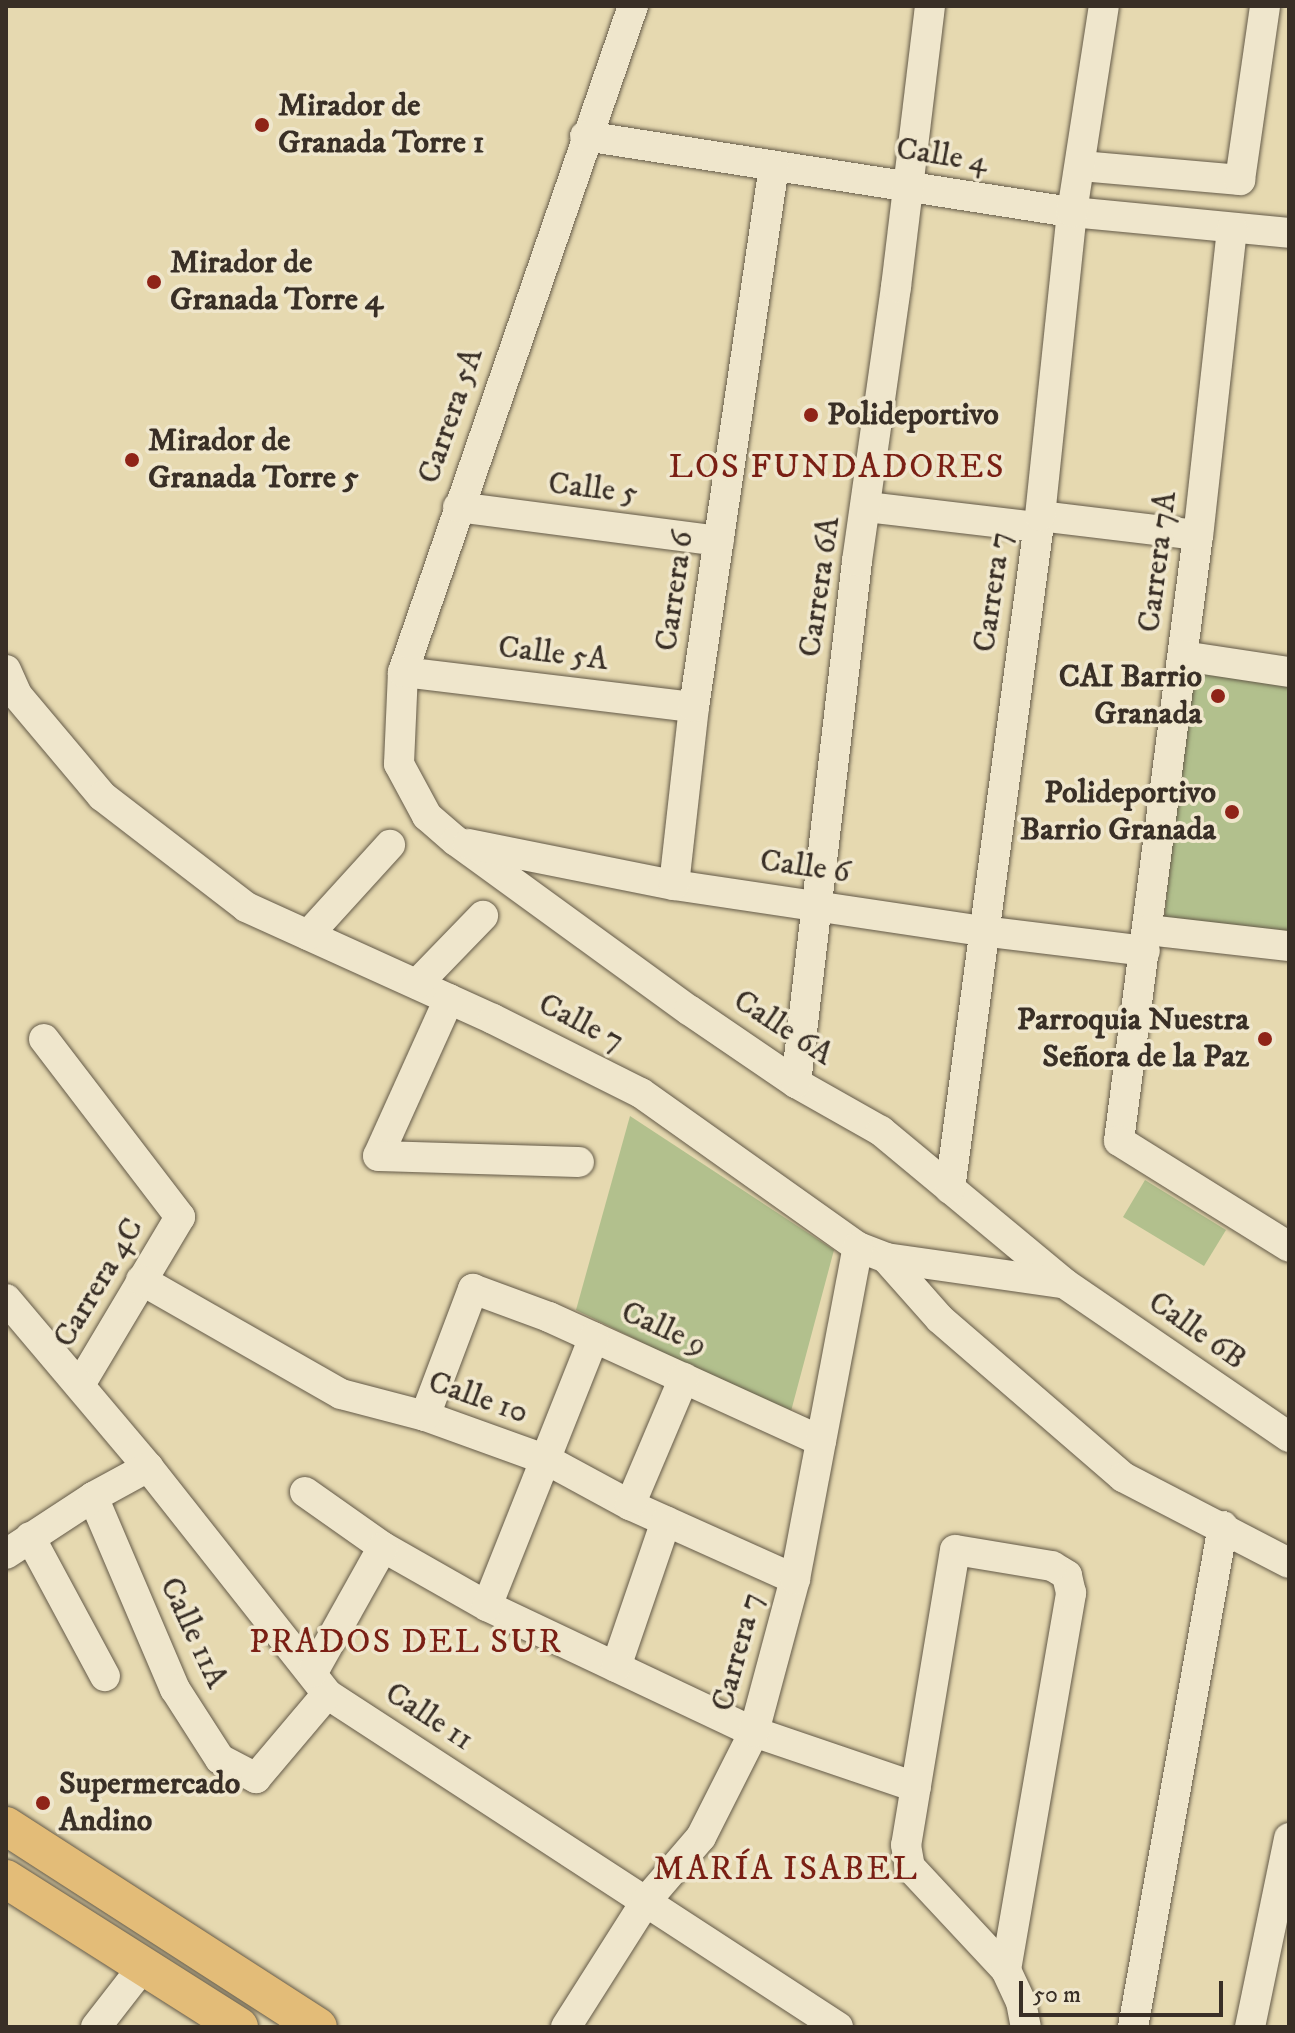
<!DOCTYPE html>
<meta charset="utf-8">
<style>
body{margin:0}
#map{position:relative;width:1295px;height:2033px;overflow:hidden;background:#e6d9b0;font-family:"IM FELL DW Pica",serif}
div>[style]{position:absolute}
.green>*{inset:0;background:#b2c08d}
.roads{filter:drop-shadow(0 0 2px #645a48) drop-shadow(0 0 2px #645a48)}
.minor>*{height:30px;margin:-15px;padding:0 15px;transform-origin:15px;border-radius:15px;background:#efe6cc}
.major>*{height:38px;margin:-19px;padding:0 19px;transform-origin:19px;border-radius:19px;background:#e3bc78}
.dots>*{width:22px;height:22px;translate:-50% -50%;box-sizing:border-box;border:4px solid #efe6cc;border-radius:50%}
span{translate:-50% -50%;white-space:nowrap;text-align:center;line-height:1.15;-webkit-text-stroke:7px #efe6cc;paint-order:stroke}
.poi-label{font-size:32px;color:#392f26;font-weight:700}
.left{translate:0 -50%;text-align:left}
.right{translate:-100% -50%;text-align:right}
.street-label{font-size:32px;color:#392f26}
.neighbourhood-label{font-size:34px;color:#7a1f14;letter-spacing:2px}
.frame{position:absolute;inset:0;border:8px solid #392f26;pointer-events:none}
.scale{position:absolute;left:1019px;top:1981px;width:204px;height:36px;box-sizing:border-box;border:4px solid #392f26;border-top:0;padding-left:10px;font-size:24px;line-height:28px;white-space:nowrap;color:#392f26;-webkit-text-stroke:6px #efe6cc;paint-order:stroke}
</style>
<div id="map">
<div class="green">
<i style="clip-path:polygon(1191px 669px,1289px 684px,1289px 955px,1162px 940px)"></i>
<i style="clip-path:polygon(630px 1116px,834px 1250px,790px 1415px,576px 1310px)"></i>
<i style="clip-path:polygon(1145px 1180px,1226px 1230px,1204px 1266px,1123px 1217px)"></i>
</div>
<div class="roads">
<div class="minor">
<i style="left:633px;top:6px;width:705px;rotate:109.05deg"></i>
<i style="left:403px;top:672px;width:92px;rotate:92.5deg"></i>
<i style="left:399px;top:764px;width:59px;rotate:61.7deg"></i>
<i style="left:427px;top:816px;width:38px;rotate:41deg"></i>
<i style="left:456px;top:841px;width:288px;rotate:36deg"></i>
<i style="left:689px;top:1010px;width:130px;rotate:34.3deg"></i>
<i style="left:796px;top:1083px;width:98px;rotate:29.5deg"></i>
<i style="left:881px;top:1131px;width:238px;rotate:39.7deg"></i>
<i style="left:1064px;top:1283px;width:273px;rotate:34.4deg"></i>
<i style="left:585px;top:136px;width:493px;rotate:8.9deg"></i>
<i style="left:1072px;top:212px;width:218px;rotate:5.5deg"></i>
<i style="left:1081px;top:166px;width:160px;rotate:5deg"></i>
<i style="left:1240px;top:180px;width:176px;rotate:-81.8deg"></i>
<i style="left:1232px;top:229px;width:308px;rotate:96.3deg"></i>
<i style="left:1198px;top:535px;width:611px;rotate:97.43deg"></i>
<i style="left:1119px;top:1141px;width:200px;rotate:31.9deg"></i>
<i style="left:458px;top:507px;width:263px;rotate:7.4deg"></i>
<i style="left:867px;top:507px;width:172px;rotate:6.7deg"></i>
<i style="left:1040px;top:516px;width:159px;rotate:6.9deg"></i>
<i style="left:1183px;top:656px;width:107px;rotate:8.6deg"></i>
<i style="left:6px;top:670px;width:27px;rotate:66deg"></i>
<i style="left:17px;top:695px;width:132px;rotate:49.9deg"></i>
<i style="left:102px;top:796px;width:182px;rotate:37.6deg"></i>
<i style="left:246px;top:907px;width:271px;rotate:24.4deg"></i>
<i style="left:493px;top:1019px;width:165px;rotate:26.6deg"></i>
<i style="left:641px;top:1093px;width:266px;rotate:35.4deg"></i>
<i style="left:858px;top:1247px;width:30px;rotate:21deg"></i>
<i style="left:886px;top:1258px;width:178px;rotate:8.1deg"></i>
<i style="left:403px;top:672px;width:293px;rotate:6.9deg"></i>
<i style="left:468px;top:844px;width:210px;rotate:11.3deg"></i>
<i style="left:674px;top:885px;width:311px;rotate:8.5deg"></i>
<i style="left:982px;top:931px;width:164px;rotate:7deg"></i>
<i style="left:674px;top:885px;width:179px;rotate:-83.6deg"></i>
<i style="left:694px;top:707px;width:547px;rotate:-81.59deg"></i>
<i style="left:1148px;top:930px;width:142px;rotate:6.5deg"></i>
<i style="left:308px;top:935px;width:122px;rotate:-47.7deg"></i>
<i style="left:417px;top:984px;width:95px;rotate:-45.9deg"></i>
<i style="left:449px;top:999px;width:172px;rotate:114.3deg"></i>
<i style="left:378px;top:1156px;width:201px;rotate:1.7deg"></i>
<i style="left:44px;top:1039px;width:224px;rotate:52.6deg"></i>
<i style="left:180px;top:1217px;width:196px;rotate:120.8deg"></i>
<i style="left:796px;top:1083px;width:526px;rotate:-83.33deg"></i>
<i style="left:857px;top:561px;width:277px;rotate:-81.9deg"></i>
<i style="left:896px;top:287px;width:283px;rotate:-83.1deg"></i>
<i style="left:950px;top:1189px;width:679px;rotate:-82.38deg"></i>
<i style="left:1040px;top:516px;width:306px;rotate:-84deg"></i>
<i style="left:1072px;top:212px;width:208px;rotate:-81.2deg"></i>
<i style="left:886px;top:1258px;width:81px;rotate:48.5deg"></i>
<i style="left:940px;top:1319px;width:242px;rotate:40.8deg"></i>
<i style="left:1123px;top:1477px;width:187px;rotate:27.4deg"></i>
<i style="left:141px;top:1280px;width:230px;rotate:29.7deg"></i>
<i style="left:341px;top:1394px;width:87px;rotate:14.7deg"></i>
<i style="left:425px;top:1416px;width:130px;rotate:19.8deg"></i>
<i style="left:547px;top:1460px;width:94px;rotate:28.5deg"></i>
<i style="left:630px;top:1505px;width:181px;rotate:24.2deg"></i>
<i style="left:6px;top:1299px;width:220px;rotate:49.8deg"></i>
<i style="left:148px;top:1467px;width:289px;rotate:51.7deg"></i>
<i style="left:327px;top:1694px;width:610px;rotate:33.09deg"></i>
<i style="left:425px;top:1416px;width:136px;rotate:-69.3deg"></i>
<i style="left:473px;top:1289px;width:81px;rotate:20.2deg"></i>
<i style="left:549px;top:1317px;width:299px;rotate:24.5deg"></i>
<i style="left:305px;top:1492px;width:95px;rotate:35.2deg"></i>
<i style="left:383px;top:1547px;width:120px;rotate:29.6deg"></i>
<i style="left:487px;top:1606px;width:295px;rotate:25.3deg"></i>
<i style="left:754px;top:1732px;width:171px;rotate:18.8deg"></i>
<i style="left:93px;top:1497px;width:209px;rotate:66.9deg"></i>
<i style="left:175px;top:1689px;width:83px;rotate:57.3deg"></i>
<i style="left:220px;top:1759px;width:41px;rotate:27.8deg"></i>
<i style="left:256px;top:1778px;width:110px;rotate:-49.8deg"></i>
<i style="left:630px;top:1505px;width:138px;rotate:-67deg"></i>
<i style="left:30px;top:1537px;width:158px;rotate:61.7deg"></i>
<i style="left:6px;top:1554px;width:104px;rotate:-33.2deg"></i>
<i style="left:93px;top:1497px;width:63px;rotate:-28.6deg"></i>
<i style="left:487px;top:1606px;width:289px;rotate:-68.3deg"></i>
<i style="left:616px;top:1667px;width:154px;rotate:-71.1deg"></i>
<i style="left:313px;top:1672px;width:143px;rotate:-60.8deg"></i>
<i style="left:1006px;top:1970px;width:383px;rotate:-80.2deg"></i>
<i style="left:1071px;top:1593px;width:18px;rotate:-103deg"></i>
<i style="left:1067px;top:1575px;width:17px;rotate:-149deg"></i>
<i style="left:1052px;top:1566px;width:98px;rotate:-170.6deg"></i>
<i style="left:955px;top:1550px;width:299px;rotate:99.4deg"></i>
<i style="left:906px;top:1845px;width:22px;rotate:80deg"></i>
<i style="left:910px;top:1867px;width:141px;rotate:47deg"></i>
<i style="left:1006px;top:1970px;width:35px;rotate:65deg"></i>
<i style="left:1021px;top:2002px;width:25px;rotate:79deg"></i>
<i style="left:96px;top:2027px;width:75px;rotate:-52.1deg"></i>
<i style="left:566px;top:2027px;width:149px;rotate:-57.6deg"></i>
<i style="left:646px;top:1901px;width:84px;rotate:-49.3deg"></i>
<i style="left:701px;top:1837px;width:118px;rotate:-63.2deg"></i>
<i style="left:754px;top:1732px;width:158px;rotate:-75deg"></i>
<i style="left:795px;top:1579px;width:338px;rotate:-79.3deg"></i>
<i style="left:1133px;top:2027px;width:509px;rotate:-79.82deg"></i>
<i style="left:1250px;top:2027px;width:193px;rotate:-78.3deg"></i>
</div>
<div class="major">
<i style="left:6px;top:1826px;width:371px;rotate:32.8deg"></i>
<i style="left:6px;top:1879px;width:276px;rotate:32.4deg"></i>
</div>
</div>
<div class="dots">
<i style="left:262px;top:125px;background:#8f2418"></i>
<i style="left:154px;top:282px;background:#8f2418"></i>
<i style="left:811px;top:415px;background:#8f2418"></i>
<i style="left:132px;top:460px;background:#8f2418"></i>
<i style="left:1218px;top:696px;background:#8f2418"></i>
<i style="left:1232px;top:812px;background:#8f2418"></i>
<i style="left:1265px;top:1039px;background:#8f2418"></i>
<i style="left:43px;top:1803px;background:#8f2418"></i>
</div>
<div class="poi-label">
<span class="left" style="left:278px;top:125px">Mirador de<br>Granada Torre 1</span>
<span class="left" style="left:170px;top:282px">Mirador de<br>Granada Torre 4</span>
<span class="left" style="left:827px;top:415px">Polideportivo</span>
<span class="left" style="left:148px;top:460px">Mirador de<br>Granada Torre 5</span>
<span class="right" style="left:1202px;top:696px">CAI Barrio<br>Granada</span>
<span class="right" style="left:1216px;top:812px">Polideportivo<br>Barrio Granada</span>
<span class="right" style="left:1249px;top:1039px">Parroquia Nuestra<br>Señora de la Paz</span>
<span class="left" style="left:59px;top:1803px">Supermercado<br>Andino</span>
</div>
<div class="street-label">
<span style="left:942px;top:156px;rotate:9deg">Calle 4</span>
<span style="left:451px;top:416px;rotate:-71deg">Carrera 5A</span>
<span style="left:593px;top:489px;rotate:7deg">Calle 5</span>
<span style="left:1158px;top:562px;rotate:-83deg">Carrera 7A</span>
<span style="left:820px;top:587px;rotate:-82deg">Carrera 6A</span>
<span style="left:675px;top:591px;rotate:-82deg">Carrera 6</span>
<span style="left:993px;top:592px;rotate:-82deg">Carrera 7</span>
<span style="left:553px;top:654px;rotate:7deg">Calle 5A</span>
<span style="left:805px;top:867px;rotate:8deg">Calle 6</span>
<span style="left:581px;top:1023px;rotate:27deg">Calle 7</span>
<span style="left:783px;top:1028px;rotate:33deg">Calle 6A</span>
<span style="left:99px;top:1283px;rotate:-59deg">Carrera 4C</span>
<span style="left:664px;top:1329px;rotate:24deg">Calle 9</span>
<span style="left:1197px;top:1331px;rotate:35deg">Calle 6B</span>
<span style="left:478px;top:1398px;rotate:19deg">Calle 10</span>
<span style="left:193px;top:1633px;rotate:65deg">Calle 11A</span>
<span style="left:738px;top:1652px;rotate:-75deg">Carrera 7</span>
<span style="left:429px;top:1717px;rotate:33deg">Calle 11</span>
</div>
<div class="neighbourhood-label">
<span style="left:837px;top:468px">LOS FUNDADORES</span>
<span style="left:406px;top:1643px">PRADOS DEL SUR</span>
<span style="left:786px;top:1870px">MARÍA ISABEL</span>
</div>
<div class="frame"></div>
<div class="scale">50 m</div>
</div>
